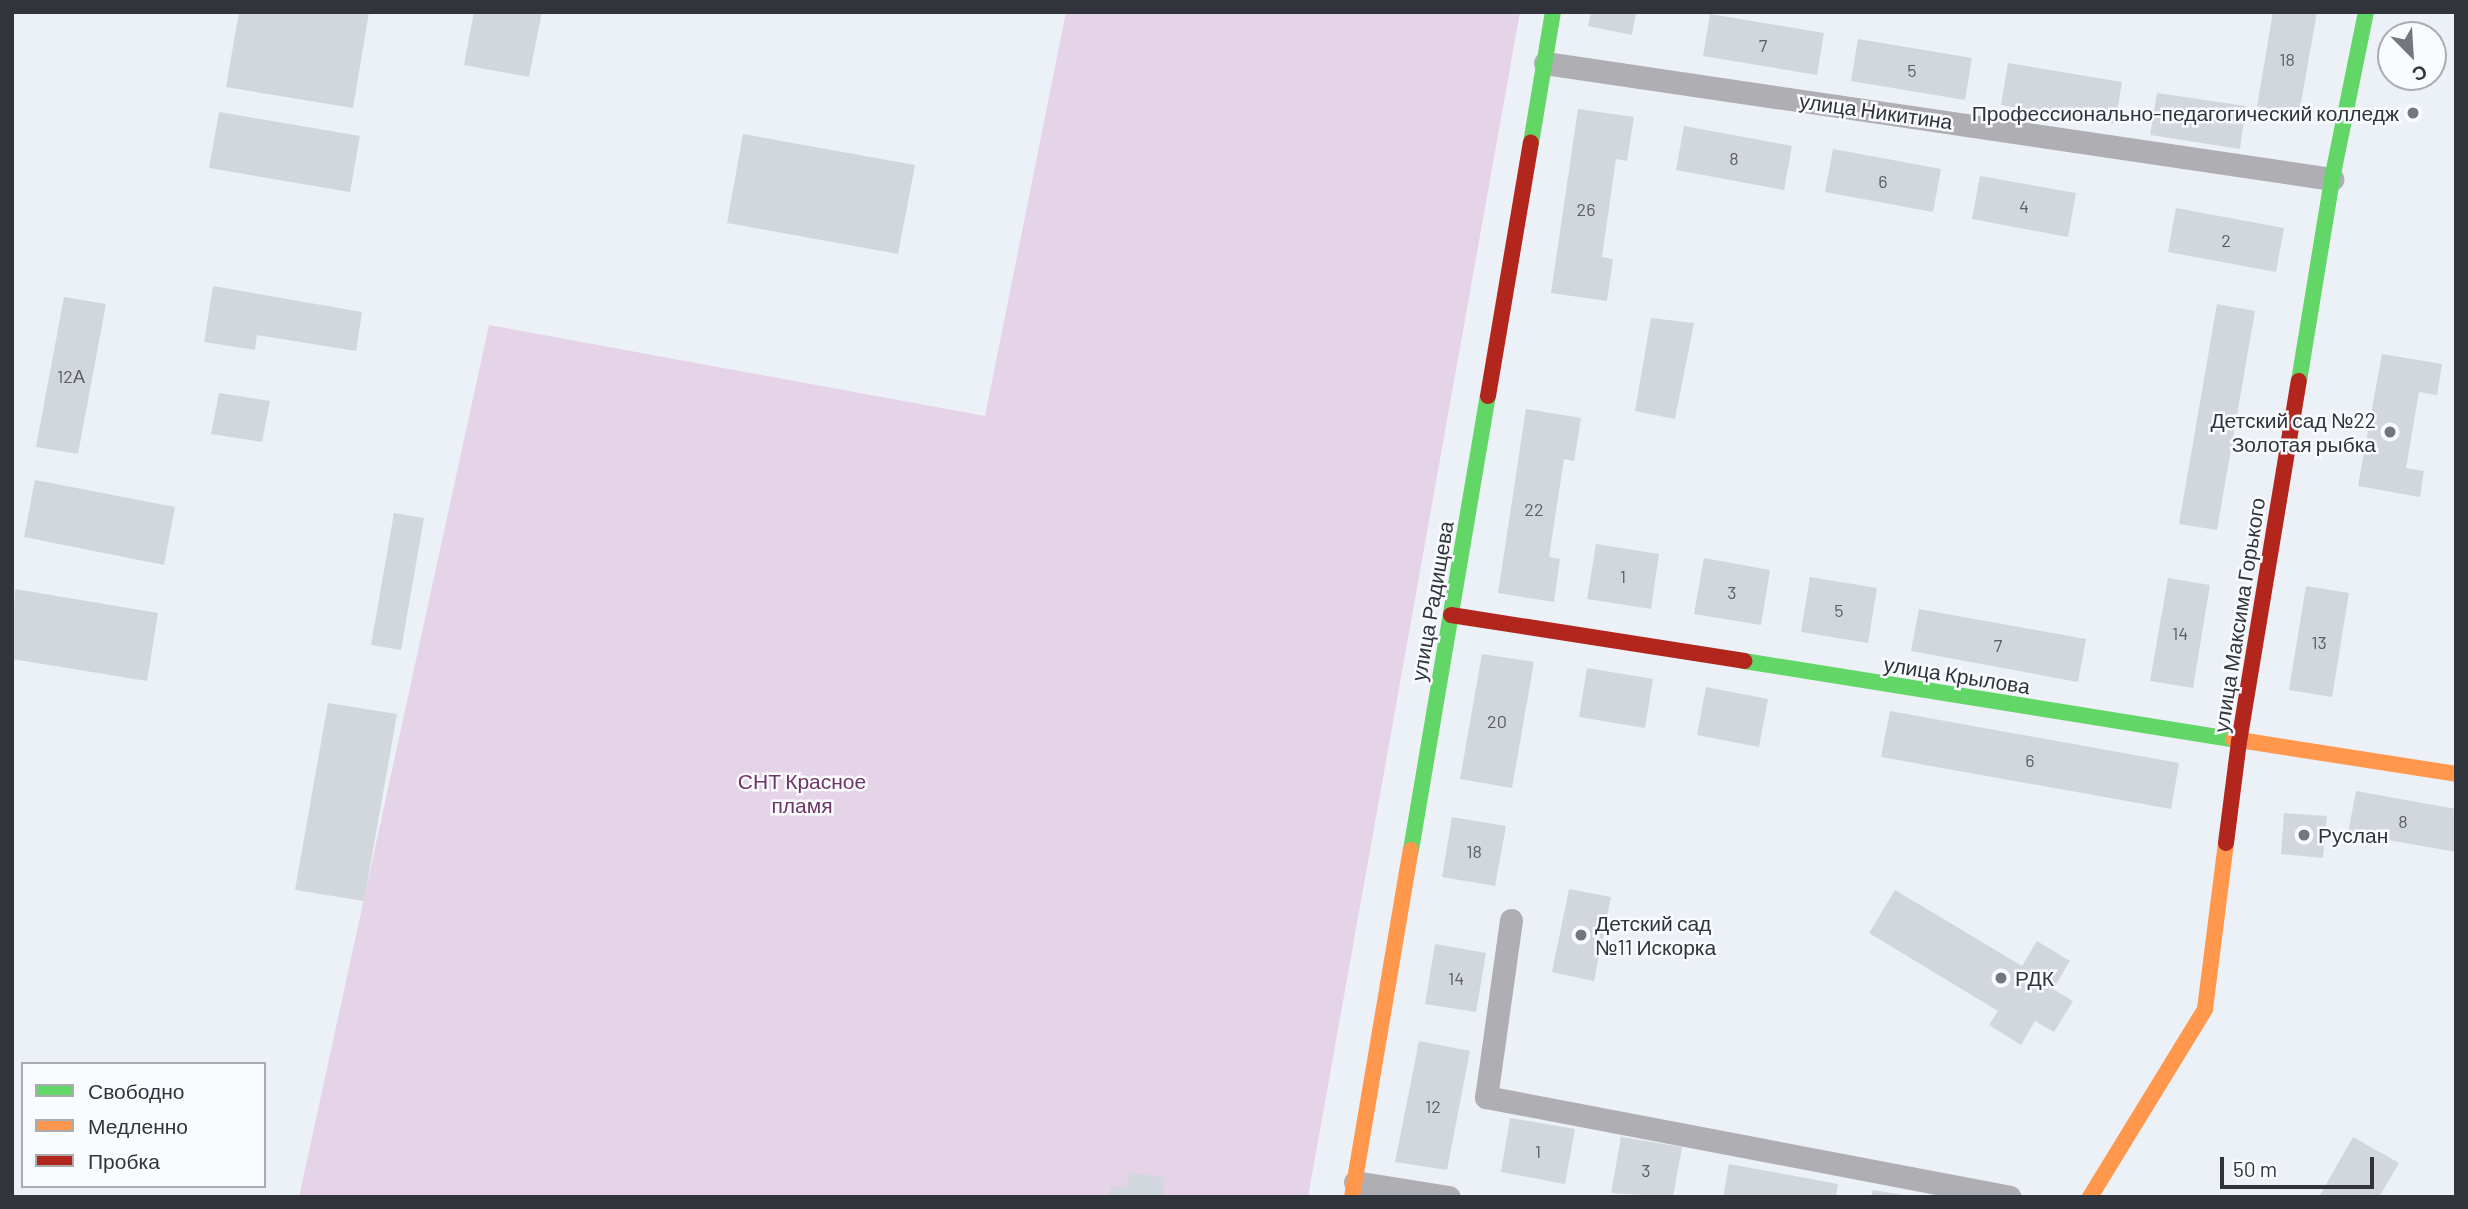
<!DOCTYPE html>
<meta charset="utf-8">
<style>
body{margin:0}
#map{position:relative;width:2468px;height:1209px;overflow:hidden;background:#ecf0f7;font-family:Barlow,sans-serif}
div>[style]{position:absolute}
.green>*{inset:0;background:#e5d3e7}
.building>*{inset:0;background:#d2d7dd}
.street>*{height:23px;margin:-11.5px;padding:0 11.5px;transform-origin:11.5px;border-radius:11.5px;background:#afafb3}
.fast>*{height:16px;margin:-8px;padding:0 8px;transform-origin:8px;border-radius:8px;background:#63d668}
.slow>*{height:16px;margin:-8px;padding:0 8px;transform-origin:8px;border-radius:8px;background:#ff974d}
.jam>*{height:16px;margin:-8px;padding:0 8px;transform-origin:8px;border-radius:8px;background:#b3261e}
.dots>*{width:19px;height:19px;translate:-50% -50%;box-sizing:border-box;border:4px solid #fafbff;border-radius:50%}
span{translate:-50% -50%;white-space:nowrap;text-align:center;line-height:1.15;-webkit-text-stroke:5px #fafbff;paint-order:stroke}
.number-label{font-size:18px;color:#5a5d64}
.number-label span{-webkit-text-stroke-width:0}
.street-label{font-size:21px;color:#32343b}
.poi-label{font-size:21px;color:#32343b}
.right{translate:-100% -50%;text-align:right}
.left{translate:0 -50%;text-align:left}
.park-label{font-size:21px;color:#6e3468}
.frame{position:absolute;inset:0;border:14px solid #32343b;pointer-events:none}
.legend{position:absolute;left:21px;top:1062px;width:245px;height:126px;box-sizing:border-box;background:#fafbff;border:2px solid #aaabb1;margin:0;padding:9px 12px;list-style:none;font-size:21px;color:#32343b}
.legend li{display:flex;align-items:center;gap:14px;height:35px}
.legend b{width:35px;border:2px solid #aaabb1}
.north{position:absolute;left:2377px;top:21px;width:70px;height:70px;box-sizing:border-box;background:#fafbff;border:2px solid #aaabb1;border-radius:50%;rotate:156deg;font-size:19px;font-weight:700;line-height:28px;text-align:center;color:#32343b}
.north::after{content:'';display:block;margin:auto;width:24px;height:32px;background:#73767d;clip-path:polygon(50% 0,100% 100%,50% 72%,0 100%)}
.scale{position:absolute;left:2220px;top:1157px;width:154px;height:32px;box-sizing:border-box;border:4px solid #32343b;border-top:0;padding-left:9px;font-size:21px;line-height:24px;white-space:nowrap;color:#32343b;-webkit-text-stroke:5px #fafbff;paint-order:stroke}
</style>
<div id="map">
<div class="green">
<i style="clip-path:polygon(1066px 12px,1520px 12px,1308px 1197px,299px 1197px,489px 325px,985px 416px)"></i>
</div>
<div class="building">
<i style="clip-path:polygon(239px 12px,369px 12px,353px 108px,226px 87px)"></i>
<i style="clip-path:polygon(474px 12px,542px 12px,529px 77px,464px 65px)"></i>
<i style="clip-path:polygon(1591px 12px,1636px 12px,1632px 35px,1588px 26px)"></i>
<i style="clip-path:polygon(2273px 12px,2317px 12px,2299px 114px,2257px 106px)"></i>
<i style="clip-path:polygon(1710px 14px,1824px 33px,1817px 75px,1703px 56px)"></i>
<i style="clip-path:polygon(1858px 39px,1972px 58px,1965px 100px,1851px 81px)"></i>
<i style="clip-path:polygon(2008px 63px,2122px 82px,2115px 124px,2001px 105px)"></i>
<i style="clip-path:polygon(2157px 93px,2246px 106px,2240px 149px,2150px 135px)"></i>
<i style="clip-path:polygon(1578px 109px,1634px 117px,1627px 161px,1616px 159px,1602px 257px,1613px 259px,1607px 301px,1551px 293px)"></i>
<i style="clip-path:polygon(219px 112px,360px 136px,350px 192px,209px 168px)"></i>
<i style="clip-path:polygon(1684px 126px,1792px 146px,1784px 190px,1676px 170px)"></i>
<i style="clip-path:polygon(743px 134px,915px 165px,898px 254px,727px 223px)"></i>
<i style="clip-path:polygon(1833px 149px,1941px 169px,1933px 212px,1825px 192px)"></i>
<i style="clip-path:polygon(1980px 176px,2076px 193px,2068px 237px,1972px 219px)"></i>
<i style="clip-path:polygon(2176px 208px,2284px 228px,2276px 272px,2168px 252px)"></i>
<i style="clip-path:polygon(213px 286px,362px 312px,356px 351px,257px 335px,255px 350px,204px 342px)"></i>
<i style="clip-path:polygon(64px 297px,106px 304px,78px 454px,36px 447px)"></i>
<i style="clip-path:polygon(2217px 304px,2255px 311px,2217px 530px,2179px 524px)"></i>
<i style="clip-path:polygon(1651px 318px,1694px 323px,1675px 419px,1635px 411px)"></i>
<i style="clip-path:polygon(2382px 354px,2442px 364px,2437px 395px,2419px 392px,2406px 468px,2424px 471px,2420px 497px,2358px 486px)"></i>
<i style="clip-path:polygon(219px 393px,270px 401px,262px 442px,211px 434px)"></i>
<i style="clip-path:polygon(1526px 409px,1581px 418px,1574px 461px,1564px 459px,1549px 557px,1560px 559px,1554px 602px,1498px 593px)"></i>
<i style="clip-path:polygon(35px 480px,175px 507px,164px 565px,24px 537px)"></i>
<i style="clip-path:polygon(394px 513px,424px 518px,401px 650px,371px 645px)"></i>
<i style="clip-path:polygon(1596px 544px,1659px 554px,1651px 609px,1587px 599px)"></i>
<i style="clip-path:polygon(1704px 558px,1770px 570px,1761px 625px,1694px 614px)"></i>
<i style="clip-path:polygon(1810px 577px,1877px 588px,1868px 643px,1801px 632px)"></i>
<i style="clip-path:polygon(2168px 578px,2210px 585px,2193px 688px,2150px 681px)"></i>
<i style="clip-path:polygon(2306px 586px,2349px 593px,2332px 697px,2289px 690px)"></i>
<i style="clip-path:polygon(15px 589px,158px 613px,147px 681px,12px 659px)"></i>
<i style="clip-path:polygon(1919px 609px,2086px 639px,2078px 682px,1911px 651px)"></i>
<i style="clip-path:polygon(1482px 654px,1534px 662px,1512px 788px,1460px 779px)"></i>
<i style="clip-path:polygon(1587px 668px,1653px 679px,1645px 728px,1579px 717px)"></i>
<i style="clip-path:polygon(1706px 687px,1768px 699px,1759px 747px,1697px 735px)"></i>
<i style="clip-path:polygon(328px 703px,397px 714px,364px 901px,295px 890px)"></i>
<i style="clip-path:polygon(1890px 711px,2179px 763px,2171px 809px,1881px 757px)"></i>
<i style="clip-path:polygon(2356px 791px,2456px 809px,2456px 852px,2348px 833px)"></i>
<i style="clip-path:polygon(2284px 813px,2327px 816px,2323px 858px,2281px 854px)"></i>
<i style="clip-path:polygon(1452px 817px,1506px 826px,1495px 886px,1442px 877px)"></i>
<i style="clip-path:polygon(1569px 889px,1611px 897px,1594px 981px,1552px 972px)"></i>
<i style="clip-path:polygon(1895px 890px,2022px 966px,2037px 941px,2070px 961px,2053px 989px,2073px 1001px,2054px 1032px,2035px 1021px,2021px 1045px,1989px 1025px,1998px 1011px,1869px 933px)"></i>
<i style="clip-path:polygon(1435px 944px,1486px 953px,1476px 1012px,1425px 1004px)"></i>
<i style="clip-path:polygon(1419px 1041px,1470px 1051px,1447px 1170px,1395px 1162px)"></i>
<i style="clip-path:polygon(1510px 1118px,1575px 1129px,1565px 1184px,1501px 1172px)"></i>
<i style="clip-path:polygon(1621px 1137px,1682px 1147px,1673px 1197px,1611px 1193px)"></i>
<i style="clip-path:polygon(2353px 1137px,2399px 1163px,2379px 1197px,2319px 1197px)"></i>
<i style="clip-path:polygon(1729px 1164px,1838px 1184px,1836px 1197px,1723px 1197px)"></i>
<i style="clip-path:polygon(1129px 1172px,1165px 1178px,1162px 1197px,1109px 1197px,1111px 1186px,1126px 1188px)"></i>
<i style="clip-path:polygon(1873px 1190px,1903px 1195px,1903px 1197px,1871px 1197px)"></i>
</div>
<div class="street">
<i style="left:1545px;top:63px;width:796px;rotate:8.38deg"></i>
<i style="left:1511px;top:920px;width:179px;rotate:98deg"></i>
<i style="left:1486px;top:1097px;width:533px;rotate:10.8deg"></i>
<i style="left:1355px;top:1182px;width:95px;rotate:9.1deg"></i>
</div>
<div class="fast">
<i style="left:1531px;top:143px;width:133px;rotate:-80.5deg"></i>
<i style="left:2299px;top:381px;width:205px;rotate:-80.7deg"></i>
<i style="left:2332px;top:179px;width:170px;rotate:-78.5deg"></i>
<i style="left:1744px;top:661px;width:495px;rotate:9.1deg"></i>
<i style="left:1411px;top:850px;width:460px;rotate:-80.4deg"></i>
</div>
<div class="slow">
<i style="left:2233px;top:739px;width:226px;rotate:8.9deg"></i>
<i style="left:1352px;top:1197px;width:352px;rotate:-80.4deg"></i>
<i style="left:2090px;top:1197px;width:220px;rotate:-58.5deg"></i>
<i style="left:2205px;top:1009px;width:167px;rotate:-82.8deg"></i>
</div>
<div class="jam">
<i style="left:1488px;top:396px;width:257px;rotate:-80.4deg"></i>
<i style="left:1451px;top:615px;width:297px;rotate:8.9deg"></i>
<i style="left:2226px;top:843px;width:102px;rotate:-82.7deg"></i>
<i style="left:2239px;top:742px;width:366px;rotate:-80.6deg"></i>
</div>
<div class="dots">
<i style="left:2413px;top:113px;background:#73767d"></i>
<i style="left:2390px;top:432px;background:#73767d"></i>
<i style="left:2304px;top:835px;background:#73767d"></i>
<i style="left:1581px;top:935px;background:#73767d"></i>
<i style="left:2001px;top:978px;background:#73767d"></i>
</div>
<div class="number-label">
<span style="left:1763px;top:45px">7</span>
<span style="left:2287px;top:59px">18</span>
<span style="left:1912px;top:70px">5</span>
<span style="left:1734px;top:158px">8</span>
<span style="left:1883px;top:181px">6</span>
<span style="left:2024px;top:206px">4</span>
<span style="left:1586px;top:209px">26</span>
<span style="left:2226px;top:240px">2</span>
<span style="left:71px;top:376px">12А</span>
<span style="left:1534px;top:509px">22</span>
<span style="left:1623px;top:576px">1</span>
<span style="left:1732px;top:592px">3</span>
<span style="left:1839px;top:610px">5</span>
<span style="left:2180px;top:633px">14</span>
<span style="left:2319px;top:642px">13</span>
<span style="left:1998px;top:645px">7</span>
<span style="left:1497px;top:721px">20</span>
<span style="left:2030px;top:760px">6</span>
<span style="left:2403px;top:821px">8</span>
<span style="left:1474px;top:851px">18</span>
<span style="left:1456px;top:978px">14</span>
<span style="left:1433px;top:1106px">12</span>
<span style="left:1538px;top:1151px">1</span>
<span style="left:1646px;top:1170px">3</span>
</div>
<div class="street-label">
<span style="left:1876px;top:111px;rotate:8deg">улица Никитина</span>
<span style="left:1432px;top:601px;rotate:-80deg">улица Радищева</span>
<span style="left:2239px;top:615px;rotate:-81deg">улица Максима Горького</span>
<span style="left:1957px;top:675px;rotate:9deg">улица Крылова</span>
</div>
<div class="poi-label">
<span class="right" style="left:2399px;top:113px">Профессионально-педагогический колледж</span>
<span class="right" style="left:2376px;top:432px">Детский сад №22<br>Золотая рыбка</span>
<span class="left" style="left:2318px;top:835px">Руслан</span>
<span class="left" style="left:1595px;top:935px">Детский сад<br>№11 Искорка</span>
<span class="left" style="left:2015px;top:978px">РДК</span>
</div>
<div class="park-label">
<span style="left:802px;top:793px">СНТ Красное<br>пламя</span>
</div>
<div class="frame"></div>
<ul class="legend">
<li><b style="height:9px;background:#63d668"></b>Свободно</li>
<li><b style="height:9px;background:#ff974d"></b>Медленно</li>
<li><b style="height:9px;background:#b3261e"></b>Пробка</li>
</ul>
<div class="north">С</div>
<div class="scale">50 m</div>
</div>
